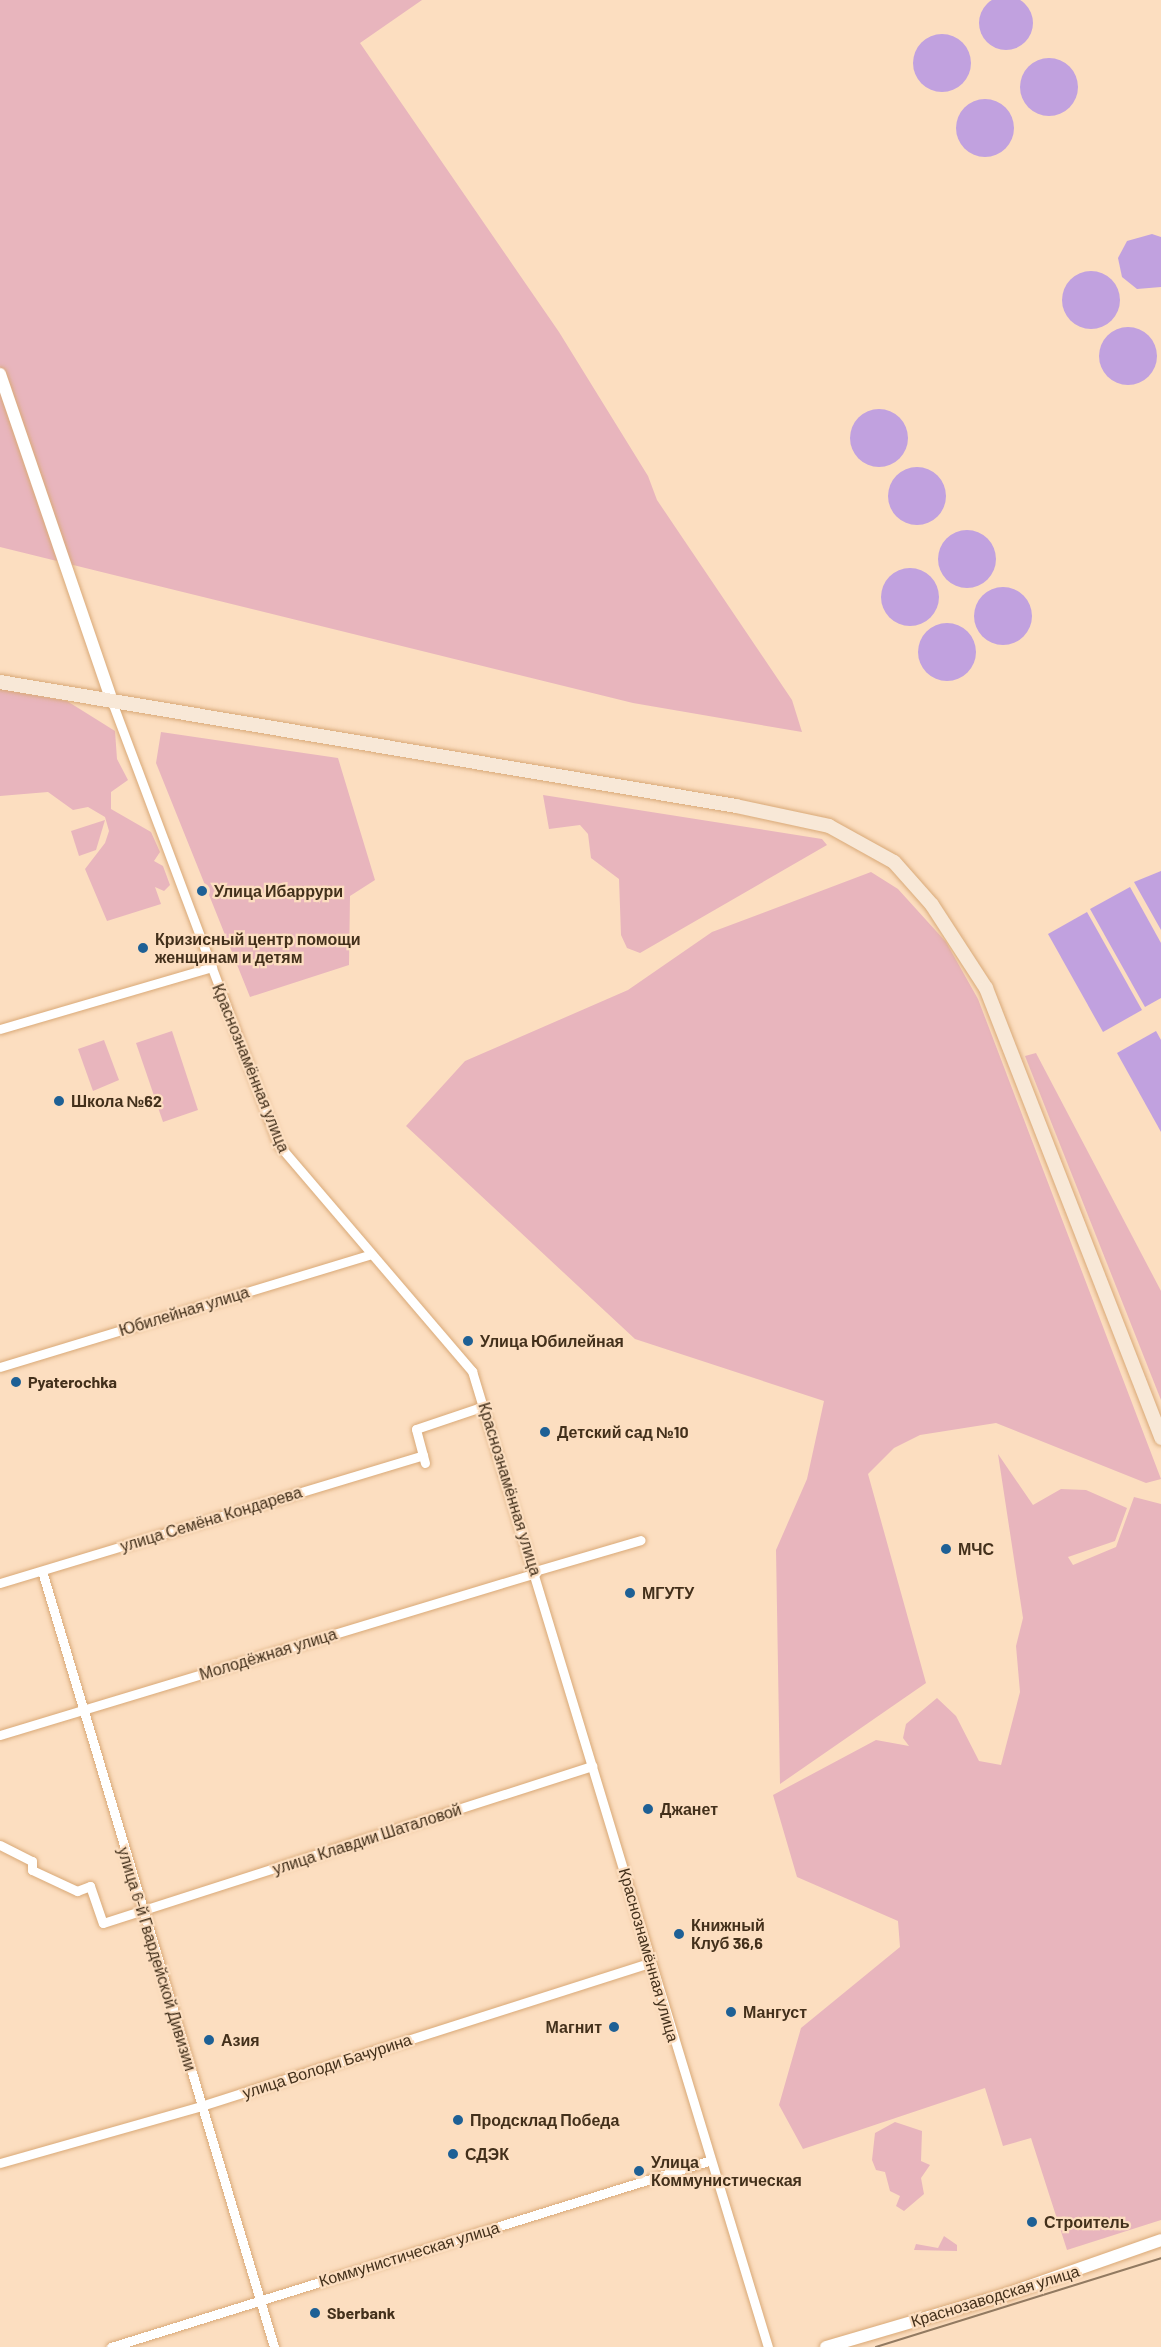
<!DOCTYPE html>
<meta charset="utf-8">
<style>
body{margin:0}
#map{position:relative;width:1161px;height:2347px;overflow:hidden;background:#fcdec0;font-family:Barlow,sans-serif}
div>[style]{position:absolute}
.green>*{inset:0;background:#e8b5bd}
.water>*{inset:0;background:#c1a1df}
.round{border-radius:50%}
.roads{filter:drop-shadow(0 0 2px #d9a977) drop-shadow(0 0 2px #d9a977)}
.minor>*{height:9px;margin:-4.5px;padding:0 4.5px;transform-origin:4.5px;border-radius:4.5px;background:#fff}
.tertiary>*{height:12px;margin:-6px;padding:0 6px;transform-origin:6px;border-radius:6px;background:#fff}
.secondary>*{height:14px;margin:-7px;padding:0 7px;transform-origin:7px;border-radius:7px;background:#f8e8d7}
.tram>*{height:1.5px;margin:-0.75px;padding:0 0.75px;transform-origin:0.75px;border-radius:0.75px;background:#927a61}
.dots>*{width:16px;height:16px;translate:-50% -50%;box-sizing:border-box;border:3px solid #fcdec0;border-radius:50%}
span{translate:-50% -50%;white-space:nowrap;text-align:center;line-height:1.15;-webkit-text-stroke:4.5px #fcdec0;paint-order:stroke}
.poi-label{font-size:16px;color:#43301b;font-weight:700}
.left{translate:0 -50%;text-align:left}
.right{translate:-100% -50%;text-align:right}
.street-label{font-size:16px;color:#43301b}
</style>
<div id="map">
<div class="green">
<i style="clip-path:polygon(0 0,422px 0,360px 43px,559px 332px,648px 476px,657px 500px,792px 700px,802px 732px,633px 703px,0 547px)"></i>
<i style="clip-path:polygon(0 689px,67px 701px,115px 731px,117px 759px,128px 780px,111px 792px,111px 809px,151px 832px,160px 852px,154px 861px,163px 866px,170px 885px,164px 891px,155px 887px,161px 904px,107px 921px,85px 869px,105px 843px,109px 831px,105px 817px,88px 807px,73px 810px,48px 792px,0 796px)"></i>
<i style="clip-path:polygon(161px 732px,338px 758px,375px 880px,350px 896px,349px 965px,250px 997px,156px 763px)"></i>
<i style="clip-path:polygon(543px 795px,822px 839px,827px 845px,640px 953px,627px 948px,621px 935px,619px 879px,591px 858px,588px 834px,580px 825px,549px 829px)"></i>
<i style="clip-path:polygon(105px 820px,96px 850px,79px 856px,71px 831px)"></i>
<i style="clip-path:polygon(871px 872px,898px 889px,946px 942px,978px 999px,1161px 1479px,1146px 1483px,996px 1423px,920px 1435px,894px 1448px,868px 1474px,926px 1683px,780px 1784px,776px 1550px,807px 1479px,824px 1401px,635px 1339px,406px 1126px,465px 1061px,628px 990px,712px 932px)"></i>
<i style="clip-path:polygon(172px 1031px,198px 1110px,163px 1122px,136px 1043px)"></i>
<i style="clip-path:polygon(104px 1040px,119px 1080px,93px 1091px,78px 1049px)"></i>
<i style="clip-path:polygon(1036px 1053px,1161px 1291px,1161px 1400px,1025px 1056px)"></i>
<i style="clip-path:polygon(998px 1454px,1033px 1505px,1061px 1489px,1086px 1490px,1127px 1508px,1115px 1541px,1068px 1557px,1073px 1565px,1116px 1547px,1134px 1497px,1161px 1504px,1161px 2220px,1067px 2250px,1031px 2138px,1003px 2146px,985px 2088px,803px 2149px,779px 2105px,801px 2028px,900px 1947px,898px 1921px,797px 1877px,773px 1795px,876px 1740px,909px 1746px,903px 1738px,906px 1724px,937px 1698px,956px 1716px,979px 1761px,1001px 1765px,1020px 1692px,1016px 1646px,1023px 1618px)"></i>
<i style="clip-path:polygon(895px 2122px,922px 2131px,921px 2161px,930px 2165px,921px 2178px,924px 2194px,904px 2211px,896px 2206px,900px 2196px,890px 2191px,885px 2172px,876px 2170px,872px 2160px,875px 2133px)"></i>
<i style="clip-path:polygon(944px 2236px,957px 2245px,957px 2251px,914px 2250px,916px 2244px,938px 2248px)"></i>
</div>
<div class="water">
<i class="round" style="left:979px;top:-4px;width:54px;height:54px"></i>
<i class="round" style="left:913px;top:34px;width:58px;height:58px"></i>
<i class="round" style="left:1020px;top:58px;width:58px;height:58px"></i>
<i class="round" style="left:956px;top:99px;width:58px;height:58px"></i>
<i style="clip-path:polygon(1152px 234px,1161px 237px,1161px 287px,1137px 289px,1122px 277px,1118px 258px,1127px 241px)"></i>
<i class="round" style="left:1062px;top:271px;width:58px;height:58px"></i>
<i class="round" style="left:1099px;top:327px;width:58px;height:58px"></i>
<i class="round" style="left:850px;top:409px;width:58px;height:58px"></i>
<i class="round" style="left:888px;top:467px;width:58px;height:58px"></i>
<i class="round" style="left:938px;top:530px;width:58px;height:58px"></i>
<i class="round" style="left:881px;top:568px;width:58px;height:58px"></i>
<i class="round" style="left:974px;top:587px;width:58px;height:58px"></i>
<i class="round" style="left:918px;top:623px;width:58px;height:58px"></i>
<i style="clip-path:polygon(1161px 871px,1161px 930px,1134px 882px)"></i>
<i style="clip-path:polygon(1130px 887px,1161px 943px,1161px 998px,1145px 1007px,1090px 909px)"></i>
<i style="clip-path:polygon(1087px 912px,1142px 1010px,1103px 1032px,1048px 934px)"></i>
<i style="clip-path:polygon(1156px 1031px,1161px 1040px,1161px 1132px,1117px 1053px)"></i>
</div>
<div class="roads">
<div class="minor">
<i style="left:112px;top:702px;width:472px;rotate:69.4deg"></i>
<i style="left:278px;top:1144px;width:299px;rotate:49.5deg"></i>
<i style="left:472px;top:1371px;width:1020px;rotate:73.13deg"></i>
<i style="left:0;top:1029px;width:221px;rotate:-16.3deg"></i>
<i style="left:0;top:1367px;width:385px;rotate:-16.9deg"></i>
<i style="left:425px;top:1463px;width:35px;rotate:-105deg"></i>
<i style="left:416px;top:1429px;width:72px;rotate:-18.7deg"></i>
<i style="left:42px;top:1571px;width:810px;rotate:73.35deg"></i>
<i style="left:535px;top:1571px;width:110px;rotate:-16.3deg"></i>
<i style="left:0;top:1583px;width:442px;rotate:-16.8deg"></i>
<i style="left:0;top:1735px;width:560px;rotate:-16.82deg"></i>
<i style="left:0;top:1845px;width:36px;rotate:27deg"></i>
<i style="left:32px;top:1861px;width:9px;rotate:90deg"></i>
<i style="left:32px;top:1870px;width:50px;rotate:25deg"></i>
<i style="left:77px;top:1891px;width:14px;rotate:-21deg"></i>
<i style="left:90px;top:1886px;width:39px;rotate:71deg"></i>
<i style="left:103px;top:1923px;width:514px;rotate:-17.8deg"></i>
<i style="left:0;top:2163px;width:209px;rotate:-15.8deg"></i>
<i style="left:201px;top:2106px;width:472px;rotate:-17.7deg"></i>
<i style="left:111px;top:2347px;width:625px;rotate:-17.3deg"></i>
</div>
<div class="tertiary">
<i style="left:0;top:374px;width:347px;rotate:71.1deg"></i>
<i style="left:826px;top:2347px;width:189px;rotate:-16.3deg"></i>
<i style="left:1007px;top:2294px;width:163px;rotate:-19.3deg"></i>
</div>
<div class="secondary">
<i style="left:0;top:682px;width:746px;rotate:9.56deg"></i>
<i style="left:736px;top:806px;width:95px;rotate:12.1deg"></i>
<i style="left:829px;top:826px;width:74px;rotate:29deg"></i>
<i style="left:894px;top:862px;width:57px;rotate:48.5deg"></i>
<i style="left:932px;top:905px;width:99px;rotate:57deg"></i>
<i style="left:986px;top:988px;width:483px;rotate:68.7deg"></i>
</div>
</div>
<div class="tram">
<i style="left:876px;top:2347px;width:299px;rotate:-17.3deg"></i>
</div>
<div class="dots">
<i style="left:202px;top:891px;background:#1e6095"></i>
<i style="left:143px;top:948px;background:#1e6095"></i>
<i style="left:59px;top:1101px;background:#1e6095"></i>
<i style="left:468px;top:1341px;background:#1e6095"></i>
<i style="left:16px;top:1382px;background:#1e6095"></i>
<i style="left:545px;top:1432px;background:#1e6095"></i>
<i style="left:946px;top:1549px;background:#1e6095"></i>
<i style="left:630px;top:1593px;background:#1e6095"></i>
<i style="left:648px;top:1809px;background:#1e6095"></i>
<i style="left:679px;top:1934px;background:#1e6095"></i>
<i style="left:731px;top:2012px;background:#1e6095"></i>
<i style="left:614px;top:2027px;background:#1e6095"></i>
<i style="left:209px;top:2040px;background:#1e6095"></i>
<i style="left:458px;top:2120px;background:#1e6095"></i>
<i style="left:453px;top:2154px;background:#1e6095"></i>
<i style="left:639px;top:2171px;background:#1e6095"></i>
<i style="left:1032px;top:2222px;background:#1e6095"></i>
<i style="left:315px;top:2313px;background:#1e6095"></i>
</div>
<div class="poi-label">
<span class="left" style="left:214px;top:891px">Улица Ибаррури</span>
<span class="left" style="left:155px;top:948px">Кризисный центр помощи<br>женщинам и детям</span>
<span class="left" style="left:71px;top:1101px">Школа №62</span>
<span class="left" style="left:480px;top:1341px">Улица Юбилейная</span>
<span class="left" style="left:28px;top:1382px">Pyaterochka</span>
<span class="left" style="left:557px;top:1432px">Детский сад №10</span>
<span class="left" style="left:958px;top:1549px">МЧС</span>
<span class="left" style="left:642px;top:1593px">МГУТУ</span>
<span class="left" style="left:660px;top:1809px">Джанет</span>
<span class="left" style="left:691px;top:1934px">Книжный<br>Клуб 36,6</span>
<span class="left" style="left:743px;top:2012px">Мангуст</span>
<span class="right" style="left:602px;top:2027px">Магнит</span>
<span class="left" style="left:221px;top:2040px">Азия</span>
<span class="left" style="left:470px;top:2120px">Продсклад Победа</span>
<span class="left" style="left:465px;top:2154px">СДЭК</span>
<span class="left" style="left:651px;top:2171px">Улица<br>Коммунистическая</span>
<span class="left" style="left:1044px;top:2222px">Строитель</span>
<span class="left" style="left:327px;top:2313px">Sberbank</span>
</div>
<div class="street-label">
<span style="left:251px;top:1068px;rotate:68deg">Краснознамённая улица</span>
<span style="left:184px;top:1311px;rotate:-17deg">Юбилейная улица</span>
<span style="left:510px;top:1489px;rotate:73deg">Краснознамённая улица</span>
<span style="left:211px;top:1519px;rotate:-17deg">улица Семёна Кондарева</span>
<span style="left:268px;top:1654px;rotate:-17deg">Молодёжная улица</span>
<span style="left:367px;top:1839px;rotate:-18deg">улица Клавдии Шаталовой</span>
<span style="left:649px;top:1955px;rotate:74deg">Краснознамённая улица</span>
<span style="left:157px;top:1959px;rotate:73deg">улица 6-й Гвардейской Дивизии</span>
<span style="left:327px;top:2066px;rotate:-18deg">улица Володи Бачурина</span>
<span style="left:409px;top:2254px;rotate:-17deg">Коммунистическая улица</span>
<span style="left:995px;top:2296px;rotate:-17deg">Краснозаводская улица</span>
</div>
</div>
